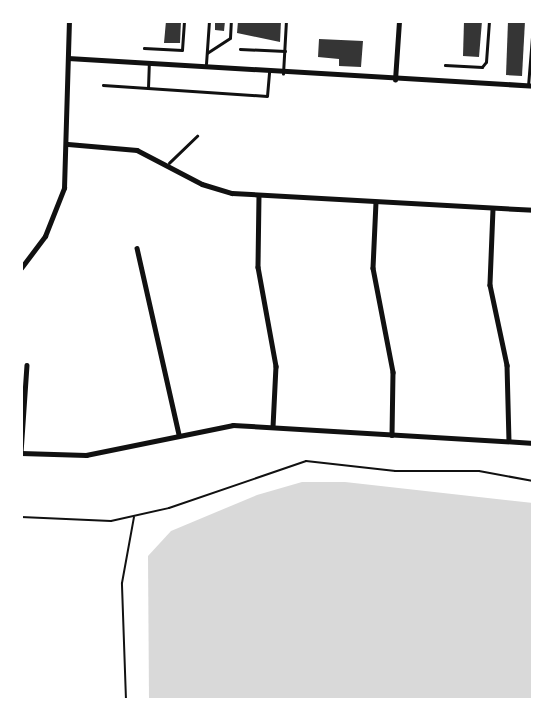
<!DOCTYPE html>
<style>
body{margin:0}
#map{position:relative;width:554px;height:721px;overflow:hidden;background:#fff;font-family:"Titillium Web",sans-serif}
div>[style]{position:absolute}
.water>*{inset:0;background:#d9d9d9}
.building>*{inset:0;background:#353535}
.path>*{height:2px;margin:-1px;padding:0 1px;transform-origin:1px;border-radius:1px;background:#111}
.service>*{height:2.5px;margin:-1.25px;padding:0 1.25px;transform-origin:1.25px;border-radius:1.25px;background:#111}
.minor>*{height:4.5px;margin:-2.25px;padding:0 2.25px;transform-origin:2.25px;border-radius:2.25px;background:#111}
.tertiary>*{height:5px;margin:-2.5px;padding:0 2.5px;transform-origin:2.5px;border-radius:2.5px;background:#111}
span{translate:-50% -50%;white-space:nowrap;text-align:center;line-height:1.15;-webkit-text-stroke:6px #fff;paint-order:stroke}
.frame{position:absolute;inset:0;border:23px solid #fff;pointer-events:none}
</style>
<div id="map">
<div class="water">
<i style="clip-path:polygon(302px 482px,345px 482px,533px 503px,533px 700px,149px 700px,148px 556px,171px 531px,257px 495px)"></i>
</div>
<div class="building">
<i style="clip-path:polygon(166px 21px,181px 21px,180px 43px,164px 43px)"></i>
<i style="clip-path:polygon(215px 21px,225px 21px,224px 31px,215px 30px)"></i>
<i style="clip-path:polygon(238px 21px,281px 21px,280px 42px,237px 33px)"></i>
<i style="clip-path:polygon(464px 21px,482px 21px,479px 57px,463px 56px)"></i>
<i style="clip-path:polygon(508px 21px,525px 21px,522px 76px,506px 75px)"></i>
<i style="clip-path:polygon(319px 39px,363px 41px,361px 67px,339px 66px,339px 59px,318px 57px)"></i>
</div>
<div class="path">
<i style="left:21px;top:517px;width:90px;rotate:2.5deg"></i>
<i style="left:111px;top:521px;width:59px;rotate:-12.6deg"></i>
<i style="left:169px;top:508px;width:145px;rotate:-18.9deg"></i>
<i style="left:306px;top:461px;width:90px;rotate:6.4deg"></i>
<i style="left:395px;top:471px;width:84px"></i>
<i style="left:479px;top:471px;width:55px;rotate:10.5deg"></i>
<i style="left:126px;top:700px;width:117px;rotate:-92deg"></i>
<i style="left:122px;top:583px;width:67px;rotate:-79.7deg"></i>
</div>
<div class="service">
<i style="left:144px;top:48px;width:38px;rotate:3deg"></i>
<i style="left:182px;top:50px;width:29px;rotate:-86deg"></i>
<i style="left:240px;top:49px;width:45px;rotate:2.5deg"></i>
<i style="left:207px;top:53px;width:27px;rotate:-33deg"></i>
<i style="left:230px;top:38px;width:17px;rotate:-87deg"></i>
<i style="left:206px;top:64px;width:43px;rotate:-86deg"></i>
<i style="left:445px;top:65px;width:37px;rotate:3deg"></i>
<i style="left:482px;top:67px;width:6px;rotate:-51deg"></i>
<i style="left:486px;top:62px;width:41px;rotate:-85.8deg"></i>
<i style="left:283px;top:74px;width:53px;rotate:-86.8deg"></i>
<i style="left:103px;top:85px;width:164px;rotate:3.8deg"></i>
<i style="left:267px;top:96px;width:23px;rotate:-85deg"></i>
<i style="left:528px;top:86px;width:61px;rotate:-85.3deg"></i>
<i style="left:148px;top:88px;width:24px;rotate:-88deg"></i>
<i style="left:169px;top:163px;width:39px;rotate:-44deg"></i>
</div>
<div class="minor">
<i style="left:68px;top:58px;width:466px;rotate:3.4deg"></i>
<i style="left:395px;top:80px;width:59px;rotate:-86.1deg"></i>
<i style="left:68px;top:144px;width:69px;rotate:5deg"></i>
<i style="left:137px;top:150px;width:73px;rotate:27.6deg"></i>
<i style="left:202px;top:184px;width:31px;rotate:17deg"></i>
<i style="left:232px;top:193px;width:301px;rotate:3.2deg"></i>
<i style="left:259px;top:195px;width:72px;rotate:90.8deg"></i>
<i style="left:258px;top:267px;width:101px;rotate:79.7deg"></i>
<i style="left:276px;top:366px;width:61px;rotate:92.8deg"></i>
<i style="left:376px;top:202px;width:66px;rotate:92.6deg"></i>
<i style="left:373px;top:268px;width:106px;rotate:79.1deg"></i>
<i style="left:393px;top:372px;width:63px;rotate:90.9deg"></i>
<i style="left:493px;top:209px;width:76px;rotate:92.3deg"></i>
<i style="left:490px;top:285px;width:82px;rotate:78deg"></i>
<i style="left:507px;top:365px;width:76px;rotate:88.5deg"></i>
<i style="left:137px;top:248px;width:191px;rotate:77.3deg"></i>
<i style="left:27px;top:365px;width:88px;rotate:93.9deg"></i>
<i style="left:21px;top:453px;width:65px;rotate:1.8deg"></i>
<i style="left:86px;top:455px;width:150px;rotate:-11.5deg"></i>
<i style="left:233px;top:425px;width:301px;rotate:3.4deg"></i>
</div>
<div class="tertiary">
<i style="left:21px;top:268px;width:40px;rotate:-53deg"></i>
<i style="left:45px;top:236px;width:52px;rotate:-68.4deg"></i>
<i style="left:64px;top:188px;width:167px;rotate:-88.3deg"></i>
</div>
<div class="frame"></div>
</div>
